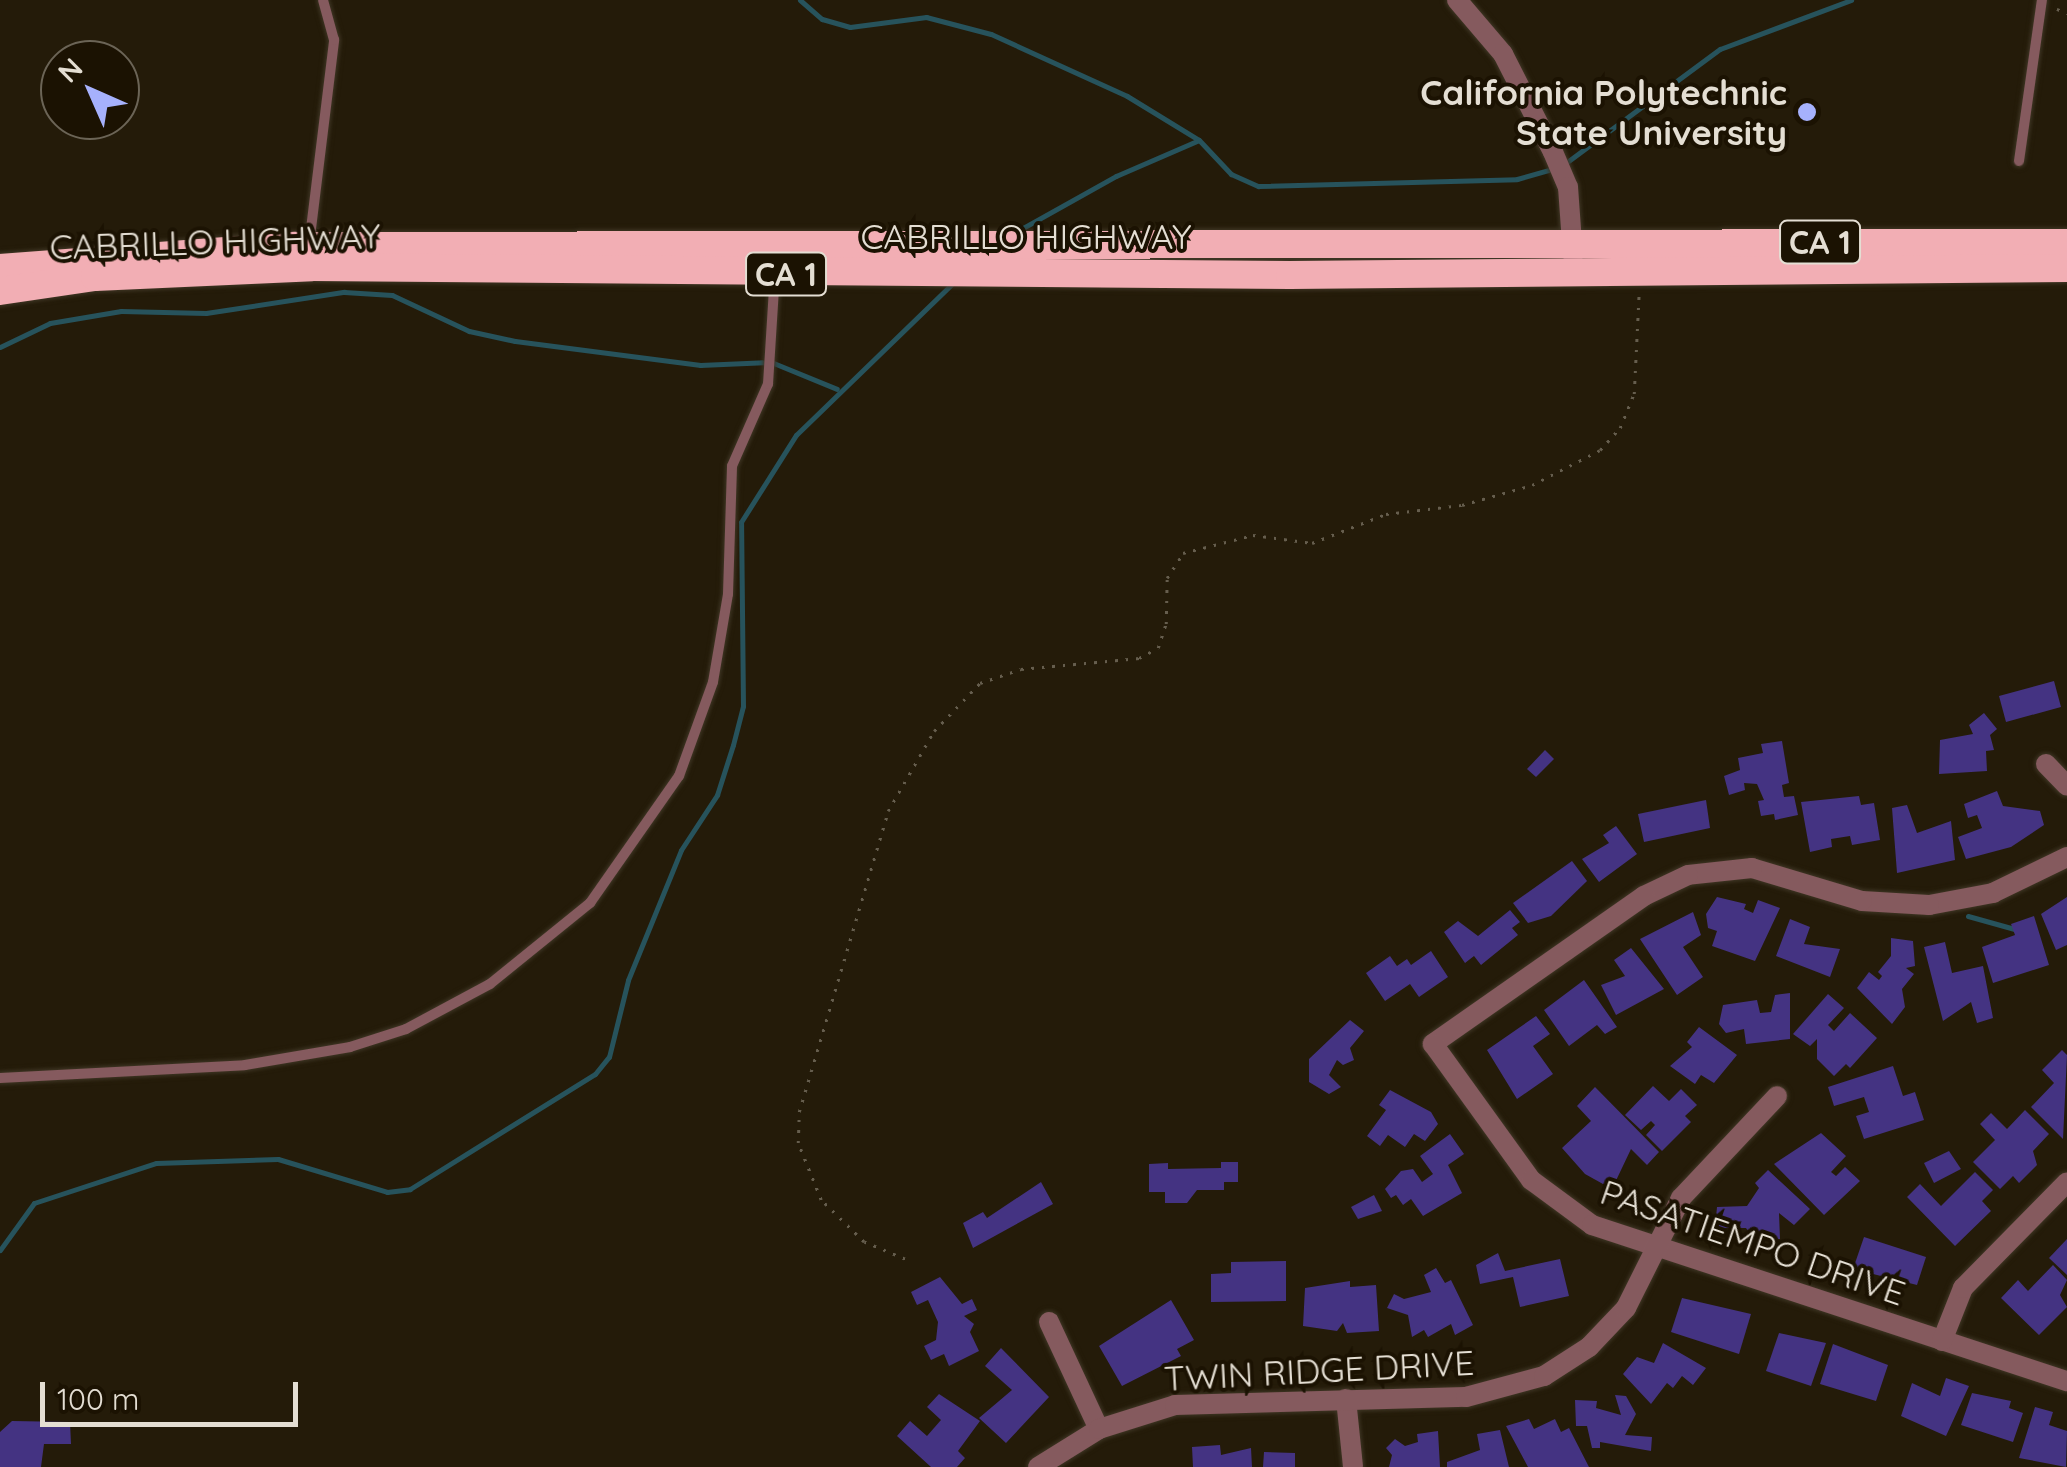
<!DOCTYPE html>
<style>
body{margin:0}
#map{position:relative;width:2067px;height:1467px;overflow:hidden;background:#241b09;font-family:Quicksand,sans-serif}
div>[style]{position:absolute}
.stream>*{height:5px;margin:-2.5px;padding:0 2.5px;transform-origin:2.5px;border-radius:2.5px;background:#27535c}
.building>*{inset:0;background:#443382}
.path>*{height:2.5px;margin-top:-1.25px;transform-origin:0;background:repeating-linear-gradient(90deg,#665e4e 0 2.5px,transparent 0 10.5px)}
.roads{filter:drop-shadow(0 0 2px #3f3625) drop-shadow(0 0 2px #3f3625)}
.service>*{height:10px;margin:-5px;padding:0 5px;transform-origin:5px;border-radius:5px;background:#855a5e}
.minor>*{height:20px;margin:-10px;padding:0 10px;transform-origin:10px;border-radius:10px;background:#855a5e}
.trunk>*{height:28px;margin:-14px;padding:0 14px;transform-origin:14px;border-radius:14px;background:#f2aeb4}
.dots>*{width:28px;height:28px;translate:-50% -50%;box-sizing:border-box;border:5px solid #1b1202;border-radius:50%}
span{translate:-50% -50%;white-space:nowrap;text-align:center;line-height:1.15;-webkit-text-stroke:8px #1b1202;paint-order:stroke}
.shield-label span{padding:2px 8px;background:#1b1202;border:2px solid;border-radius:8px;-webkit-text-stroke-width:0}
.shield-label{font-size:32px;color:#e4ded3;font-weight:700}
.poi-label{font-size:35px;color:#e4ded3;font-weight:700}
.right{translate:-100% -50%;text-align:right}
.street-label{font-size:35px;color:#e4ded3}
.north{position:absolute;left:40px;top:40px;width:100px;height:100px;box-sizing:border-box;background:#1b1202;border:2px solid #6b6456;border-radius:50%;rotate:315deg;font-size:28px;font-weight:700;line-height:40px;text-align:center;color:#e4ded3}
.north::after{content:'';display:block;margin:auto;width:35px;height:45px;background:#a6b1fc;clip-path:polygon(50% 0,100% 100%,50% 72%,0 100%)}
.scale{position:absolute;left:40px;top:1382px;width:258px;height:45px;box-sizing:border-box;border:5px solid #e4ded3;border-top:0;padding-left:12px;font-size:30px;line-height:35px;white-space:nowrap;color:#e4ded3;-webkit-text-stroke:8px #1b1202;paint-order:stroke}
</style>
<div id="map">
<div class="stream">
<i style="left:800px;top:0;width:29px;rotate:41deg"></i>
<i style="left:822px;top:19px;width:29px;rotate:16deg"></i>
<i style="left:850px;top:27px;width:77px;rotate:-7.5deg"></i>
<i style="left:926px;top:17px;width:67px;rotate:14.7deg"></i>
<i style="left:991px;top:34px;width:149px;rotate:24.5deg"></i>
<i style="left:1127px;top:96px;width:84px;rotate:31.4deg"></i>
<i style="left:1199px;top:140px;width:47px;rotate:46.7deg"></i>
<i style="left:1231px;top:174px;width:30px;rotate:24deg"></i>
<i style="left:1258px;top:186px;width:259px;rotate:-1.5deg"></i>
<i style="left:1517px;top:179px;width:37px;rotate:-16deg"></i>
<i style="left:1563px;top:165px;width:195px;rotate:-36.5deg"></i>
<i style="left:1720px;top:49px;width:140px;rotate:-20.5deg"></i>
<i style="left:1014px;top:233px;width:117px;rotate:-29.2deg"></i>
<i style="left:1116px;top:176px;width:90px;rotate:-23.4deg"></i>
<i style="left:0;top:347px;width:55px;rotate:-25.6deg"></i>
<i style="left:50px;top:323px;width:72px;rotate:-9.6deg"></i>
<i style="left:121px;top:311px;width:85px;rotate:1.3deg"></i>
<i style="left:206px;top:313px;width:140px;rotate:-8.7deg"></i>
<i style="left:344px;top:292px;width:48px;rotate:3.6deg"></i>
<i style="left:392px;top:295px;width:85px;rotate:25.1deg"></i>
<i style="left:469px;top:331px;width:47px;rotate:12.3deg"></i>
<i style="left:515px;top:341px;width:187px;rotate:7.4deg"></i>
<i style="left:700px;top:365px;width:71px;rotate:-2.4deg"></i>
<i style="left:771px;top:362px;width:71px;rotate:22.2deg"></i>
<i style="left:1968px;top:916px;width:52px;rotate:15.6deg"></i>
<i style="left:0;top:1250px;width:58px;rotate:-54.1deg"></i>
<i style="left:34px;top:1203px;width:128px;rotate:-18.2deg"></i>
<i style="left:156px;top:1163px;width:122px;rotate:-1.9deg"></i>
<i style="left:278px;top:1159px;width:114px;rotate:16.8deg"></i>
<i style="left:387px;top:1192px;width:23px;rotate:-7deg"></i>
<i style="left:410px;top:1189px;width:218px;rotate:-31.9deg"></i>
<i style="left:595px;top:1074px;width:22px;rotate:-51deg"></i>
<i style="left:609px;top:1057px;width:79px;rotate:-76.1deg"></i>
<i style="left:628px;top:980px;width:140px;rotate:-67.8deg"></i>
<i style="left:681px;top:850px;width:66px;rotate:-56.8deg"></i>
<i style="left:717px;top:795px;width:52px;rotate:-72.3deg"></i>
<i style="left:733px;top:745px;width:40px;rotate:-75.6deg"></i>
<i style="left:743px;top:706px;width:184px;rotate:-90.6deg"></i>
<i style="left:741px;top:522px;width:103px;rotate:-57.7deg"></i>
<i style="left:796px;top:435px;width:217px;rotate:-44.1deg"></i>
</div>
<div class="building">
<i style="clip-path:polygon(2054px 681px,2061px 707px,2006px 722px,1999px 696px)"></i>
<i style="clip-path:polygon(1984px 713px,1997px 729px,1990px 735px,1994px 750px,1986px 751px,1987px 771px,1939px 774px,1940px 740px,1973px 734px,1969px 725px)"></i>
<i style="clip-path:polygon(1782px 741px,1789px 783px,1782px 785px,1784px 797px,1794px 796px,1798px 815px,1775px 820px,1774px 814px,1761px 816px,1758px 801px,1764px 800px,1757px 784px,1744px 783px,1745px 790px,1729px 795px,1724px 776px,1740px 770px,1738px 758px,1763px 753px,1761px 744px)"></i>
<i style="clip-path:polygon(1545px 750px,1554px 759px,1536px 777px,1527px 769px)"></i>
<i style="clip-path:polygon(1997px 791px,2003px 806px,2040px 811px,2044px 825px,2011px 847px,1966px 859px,1958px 837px,1982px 828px,1977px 815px,1968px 818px,1964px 804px)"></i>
<i style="clip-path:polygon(1859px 796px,1861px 805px,1874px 803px,1880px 840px,1852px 845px,1850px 836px,1831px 839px,1832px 847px,1810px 852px,1801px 802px)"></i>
<i style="clip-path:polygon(1706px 800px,1710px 828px,1644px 842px,1638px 814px)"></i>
<i style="clip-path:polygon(1907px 805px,1917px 833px,1951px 821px,1955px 860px,1897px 873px,1892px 808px)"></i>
<i style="clip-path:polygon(1616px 826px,1637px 854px,1599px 882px,1582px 859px,1609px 843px,1603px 835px)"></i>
<i style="clip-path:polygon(1572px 861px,1587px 881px,1551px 916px,1528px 923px,1513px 903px)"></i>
<i style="clip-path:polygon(1717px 897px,1746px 904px,1744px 909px,1753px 913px,1758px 900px,1780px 908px,1755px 961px,1712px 946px,1717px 931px,1708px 928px,1706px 914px)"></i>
<i style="clip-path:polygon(2067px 897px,2067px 945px,2056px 950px,2041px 914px)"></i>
<i style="clip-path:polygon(1510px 910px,1520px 922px,1512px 928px,1518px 935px,1481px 965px,1474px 956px,1465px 963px,1444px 932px,1458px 921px,1478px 936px)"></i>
<i style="clip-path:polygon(1693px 912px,1701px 935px,1683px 947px,1703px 977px,1677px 995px,1640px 939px)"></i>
<i style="clip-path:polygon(2034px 916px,2049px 965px,1993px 983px,1982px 947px,2015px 935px,2011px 924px)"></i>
<i style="clip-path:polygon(1790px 919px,1810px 927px,1804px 944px,1840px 949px,1830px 977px,1776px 956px)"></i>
<i style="clip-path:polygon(1891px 938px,1913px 941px,1915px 966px,1906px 968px,1914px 974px,1902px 989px,1905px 1007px,1892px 1024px,1857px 988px,1869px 972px,1879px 980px,1882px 976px,1878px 972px,1891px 956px)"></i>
<i style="clip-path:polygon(1945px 942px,1952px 973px,1983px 966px,1993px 1018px,1977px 1023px,1971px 1002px,1943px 1021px,1924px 947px)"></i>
<i style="clip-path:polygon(1631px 948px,1664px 989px,1616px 1015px,1601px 985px,1625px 976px,1614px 960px)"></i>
<i style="clip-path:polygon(1431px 951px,1448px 977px,1419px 997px,1410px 984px,1385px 1001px,1366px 973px,1390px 956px,1397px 966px,1407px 959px,1411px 965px)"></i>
<i style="clip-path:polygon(1584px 980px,1617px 1027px,1605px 1034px,1597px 1025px,1569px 1046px,1544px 1010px)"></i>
<i style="clip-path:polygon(1790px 993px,1790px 1039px,1746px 1044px,1744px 1029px,1726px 1033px,1719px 1024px,1723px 1005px,1757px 1000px,1760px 1013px,1771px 1012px,1775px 995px)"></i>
<i style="clip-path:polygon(1828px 994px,1844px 1008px,1828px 1025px,1834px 1031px,1850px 1013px,1877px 1038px,1850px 1068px,1846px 1064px,1834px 1076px,1817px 1059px,1817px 1039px,1810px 1046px,1793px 1034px)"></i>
<i style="clip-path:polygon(1536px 1016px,1550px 1034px,1533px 1046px,1553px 1074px,1517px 1099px,1487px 1050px)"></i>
<i style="clip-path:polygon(1350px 1020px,1364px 1031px,1350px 1048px,1354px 1060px,1343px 1065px,1337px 1060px,1329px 1075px,1341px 1087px,1329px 1094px,1309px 1082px,1309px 1059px)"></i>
<i style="clip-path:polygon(1699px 1027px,1737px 1055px,1714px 1083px,1701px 1075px,1695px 1084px,1670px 1066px,1692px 1047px,1687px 1042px)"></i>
<i style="clip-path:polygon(2062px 1050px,2067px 1055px,2063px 1139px,2031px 1107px,2054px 1083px,2042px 1070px)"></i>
<i style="clip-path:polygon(1893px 1066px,1903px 1096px,1915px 1092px,1924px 1120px,1864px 1139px,1856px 1116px,1869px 1112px,1864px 1097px,1834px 1106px,1828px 1087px)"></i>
<i style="clip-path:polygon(1653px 1086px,1669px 1101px,1681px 1089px,1697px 1105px,1685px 1116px,1691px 1122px,1662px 1151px,1646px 1135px,1655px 1125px,1651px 1121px,1641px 1130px,1625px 1115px)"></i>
<i style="clip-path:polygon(1595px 1087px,1659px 1152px,1647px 1165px,1631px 1149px,1612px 1189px,1585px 1174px,1562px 1148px,1591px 1121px,1577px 1106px)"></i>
<i style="clip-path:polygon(1390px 1090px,1431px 1112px,1438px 1124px,1425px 1141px,1414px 1134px,1405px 1147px,1388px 1135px,1380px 1146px,1367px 1136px,1386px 1110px,1379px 1105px)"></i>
<i style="clip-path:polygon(2025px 1110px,2049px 1134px,2033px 1151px,2037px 1165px,2019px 1183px,2013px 1176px,2000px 1189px,1973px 1162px,1995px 1140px,1980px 1124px,1991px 1113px,2007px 1129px)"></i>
<i style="clip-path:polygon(1821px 1133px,1846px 1156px,1831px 1172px,1836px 1176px,1845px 1167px,1860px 1181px,1824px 1215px,1774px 1164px)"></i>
<i style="clip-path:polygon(1450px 1134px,1464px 1154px,1448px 1165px,1462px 1193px,1423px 1216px,1411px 1199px,1403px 1205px,1396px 1195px,1391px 1198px,1385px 1189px,1401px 1171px,1413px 1169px,1422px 1182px,1433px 1174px,1420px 1156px)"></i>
<i style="clip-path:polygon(1949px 1151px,1961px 1169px,1934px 1183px,1924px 1163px)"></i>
<i style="clip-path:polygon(1221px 1162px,1238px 1162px,1238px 1182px,1224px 1182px,1224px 1190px,1197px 1190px,1187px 1203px,1165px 1203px,1165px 1192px,1149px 1192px,1149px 1164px,1168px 1163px,1168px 1169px,1221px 1168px)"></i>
<i style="clip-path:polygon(1768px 1170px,1810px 1209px,1794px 1225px,1779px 1213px,1780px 1239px,1754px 1240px,1746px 1228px,1715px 1228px,1717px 1207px,1747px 1206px,1759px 1188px,1755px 1183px)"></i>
<i style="clip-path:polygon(1975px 1172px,1993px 1190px,1982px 1201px,1991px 1211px,1955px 1246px,1907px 1197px,1920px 1184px,1941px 1206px)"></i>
<i style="clip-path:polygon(1041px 1182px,1053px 1204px,973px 1248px,963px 1223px,983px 1212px,987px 1218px)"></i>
<i style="clip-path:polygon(1374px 1195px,1382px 1211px,1358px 1219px,1351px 1207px)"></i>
<i style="clip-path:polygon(1864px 1237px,1926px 1257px,1917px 1285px,1853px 1269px)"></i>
<i style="clip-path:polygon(2067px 1239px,2067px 1275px,2049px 1258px)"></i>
<i style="clip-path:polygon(1498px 1253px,1505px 1271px,1560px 1259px,1569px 1296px,1520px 1307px,1513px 1277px,1480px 1284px,1476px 1265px)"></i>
<i style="clip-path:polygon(1286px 1261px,1286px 1301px,1211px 1302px,1211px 1274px,1231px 1273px,1231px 1262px)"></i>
<i style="clip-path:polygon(2053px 1265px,2067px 1280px,2060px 1295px,2067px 1307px,2039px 1335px,2001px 1298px,2018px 1280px,2028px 1291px)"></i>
<i style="clip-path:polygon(1436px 1268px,1445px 1283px,1451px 1280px,1473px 1325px,1455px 1335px,1451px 1324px,1428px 1337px,1424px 1330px,1412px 1337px,1408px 1315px,1387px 1308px,1394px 1294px,1404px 1299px,1431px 1292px,1424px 1275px)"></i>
<i style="clip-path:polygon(940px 1277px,962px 1304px,972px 1299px,977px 1310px,964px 1316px,974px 1324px,970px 1332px,979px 1351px,949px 1366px,944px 1354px,931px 1360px,924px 1346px,936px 1340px,938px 1322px,928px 1300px,917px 1305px,911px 1292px)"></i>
<i style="clip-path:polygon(1350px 1281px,1350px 1287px,1376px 1285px,1379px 1331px,1347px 1333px,1343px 1323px,1337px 1331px,1303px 1326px,1305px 1288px)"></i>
<i style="clip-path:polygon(1682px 1298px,1751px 1314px,1739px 1354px,1671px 1332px)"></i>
<i style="clip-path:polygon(1171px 1300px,1194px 1340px,1177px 1349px,1181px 1356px,1122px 1386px,1099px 1346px)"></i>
<i style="clip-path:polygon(1779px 1333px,1826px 1343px,1811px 1386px,1766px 1371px)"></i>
<i style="clip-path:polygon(1663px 1343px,1706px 1368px,1693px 1385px,1682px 1376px,1673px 1388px,1667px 1383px,1651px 1404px,1623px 1374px,1637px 1357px,1654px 1363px)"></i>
<i style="clip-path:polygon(1833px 1344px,1888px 1365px,1876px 1401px,1820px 1384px)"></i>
<i style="clip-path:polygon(1001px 1348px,1049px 1397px,1006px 1443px,979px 1418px,1012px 1390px,985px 1366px)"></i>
<i style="clip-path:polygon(1946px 1378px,1969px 1386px,1946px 1436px,1901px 1416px,1912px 1383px,1940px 1396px)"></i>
<i style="clip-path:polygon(1972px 1393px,2011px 1401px,2009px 1408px,2023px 1413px,2013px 1442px,1961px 1425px)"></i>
<i style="clip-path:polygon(939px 1394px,980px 1421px,958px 1451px,965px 1458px,957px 1467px,931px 1467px,897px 1436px,910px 1421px,927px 1436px,941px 1420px,927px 1407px)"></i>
<i style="clip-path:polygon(1615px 1395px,1626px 1396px,1636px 1414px,1625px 1435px,1652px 1437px,1651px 1451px,1600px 1442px,1600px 1448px,1592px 1448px,1587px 1426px,1576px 1426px,1575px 1400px,1597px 1401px,1596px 1408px,1621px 1415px)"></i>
<i style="clip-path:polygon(2035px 1407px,2053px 1412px,2049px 1425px,2067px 1431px,2066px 1467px,2019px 1458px)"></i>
<i style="clip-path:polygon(1529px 1419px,1534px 1429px,1555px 1419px,1561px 1432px,1569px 1428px,1589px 1467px,1528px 1467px,1506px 1426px)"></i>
<i style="clip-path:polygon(12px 1421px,70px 1422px,71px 1444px,44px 1444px,41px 1467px,0 1467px,0 1432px)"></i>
<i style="clip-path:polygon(1500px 1430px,1509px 1467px,1447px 1467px,1447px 1462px,1480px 1450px,1477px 1434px)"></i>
<i style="clip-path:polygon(1438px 1431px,1440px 1467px,1389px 1467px,1392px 1455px,1386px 1448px,1395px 1439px,1405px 1446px,1418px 1442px,1417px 1434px)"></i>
<i style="clip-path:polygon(1220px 1445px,1221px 1455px,1251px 1448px,1252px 1467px,1193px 1467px,1192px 1447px)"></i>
<i style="clip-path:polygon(1264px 1452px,1295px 1453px,1295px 1467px,1263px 1467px)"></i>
</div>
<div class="path">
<i style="left:2057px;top:9px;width:11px;rotate:22deg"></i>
<i style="left:905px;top:1259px;width:44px;rotate:-157.5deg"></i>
<i style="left:864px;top:1242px;width:60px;rotate:-135.7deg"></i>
<i style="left:821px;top:1200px;width:61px;rotate:-112deg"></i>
<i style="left:798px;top:1143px;width:31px;rotate:-88deg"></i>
<i style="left:799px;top:1112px;width:314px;rotate:-73.5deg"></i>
<i style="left:888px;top:811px;width:92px;rotate:-60.1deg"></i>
<i style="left:934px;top:731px;width:66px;rotate:-46.2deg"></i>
<i style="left:980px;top:683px;width:43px;rotate:-18.9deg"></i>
<i style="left:1021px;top:669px;width:119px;rotate:-5.3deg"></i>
<i style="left:1139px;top:658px;width:21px;rotate:-28deg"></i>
<i style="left:1158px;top:648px;width:25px;rotate:-72deg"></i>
<i style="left:1166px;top:624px;width:46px;rotate:-88.8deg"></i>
<i style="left:1167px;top:578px;width:30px;rotate:-57deg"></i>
<i style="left:1183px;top:553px;width:72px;rotate:-14.4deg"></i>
<i style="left:1253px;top:535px;width:60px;rotate:7.7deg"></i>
<i style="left:1312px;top:543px;width:79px;rotate:-21.4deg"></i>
<i style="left:1386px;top:514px;width:77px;rotate:-6.8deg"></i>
<i style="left:1462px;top:505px;width:73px;rotate:-15.9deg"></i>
<i style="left:1532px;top:485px;width:76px;rotate:-27.2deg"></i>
<i style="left:1600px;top:450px;width:30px;rotate:-48deg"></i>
<i style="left:1620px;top:428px;width:37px;rotate:-68deg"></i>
<i style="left:1634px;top:394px;width:101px;rotate:-87.2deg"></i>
</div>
<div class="roads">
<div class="service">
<i style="left:2019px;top:161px;width:163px;rotate:-81.9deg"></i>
<i style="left:309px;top:245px;width:207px;rotate:-83deg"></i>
<i style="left:334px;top:40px;width:41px;rotate:-105.4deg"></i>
<i style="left:0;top:1078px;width:245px;rotate:-3deg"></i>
<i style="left:245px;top:1065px;width:107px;rotate:-9.7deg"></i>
<i style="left:350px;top:1047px;width:59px;rotate:-17.8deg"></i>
<i style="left:406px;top:1029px;width:95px;rotate:-28.2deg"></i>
<i style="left:490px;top:984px;width:129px;rotate:-39deg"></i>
<i style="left:590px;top:903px;width:155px;rotate:-55deg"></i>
<i style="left:679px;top:776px;width:100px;rotate:-70.1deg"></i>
<i style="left:713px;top:682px;width:89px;rotate:-80.3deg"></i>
<i style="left:728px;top:594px;width:128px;rotate:-88.2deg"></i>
<i style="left:732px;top:466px;width:90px;rotate:-66.3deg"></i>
<i style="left:768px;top:384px;width:110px;rotate:-86.4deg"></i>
</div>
<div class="minor">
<i style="left:1457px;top:0;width:71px;rotate:49.6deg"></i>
<i style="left:1503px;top:54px;width:110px;rotate:63deg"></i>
<i style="left:1553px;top:152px;width:38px;rotate:67deg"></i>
<i style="left:1568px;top:187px;width:69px;rotate:85.9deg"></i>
<i style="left:2046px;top:764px;width:30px;rotate:46deg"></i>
<i style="left:2067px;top:857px;width:82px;rotate:154.1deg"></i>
<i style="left:1993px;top:893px;width:65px;rotate:169.4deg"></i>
<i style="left:1929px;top:905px;width:67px;rotate:-176.6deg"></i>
<i style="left:1862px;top:901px;width:115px;rotate:-163.3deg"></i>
<i style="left:1752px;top:868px;width:64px;rotate:173.8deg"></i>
<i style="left:1688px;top:875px;width:49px;rotate:154.5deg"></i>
<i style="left:1644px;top:896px;width:258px;rotate:145deg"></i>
<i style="left:1433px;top:1044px;width:168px;rotate:54.2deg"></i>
<i style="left:1531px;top:1180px;width:76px;rotate:36.4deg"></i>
<i style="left:1592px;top:1225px;width:500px;rotate:18.2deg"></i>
<i style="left:1049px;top:1322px;width:118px;rotate:65deg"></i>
<i style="left:1942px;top:1341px;width:57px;rotate:-68.4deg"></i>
<i style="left:1963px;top:1288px;width:148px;rotate:-45.5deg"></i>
<i style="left:1346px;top:1399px;width:68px;rotate:84.1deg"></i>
<i style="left:1038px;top:1467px;width:72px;rotate:-31.9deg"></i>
<i style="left:1099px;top:1429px;width:80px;rotate:-17.5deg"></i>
<i style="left:1175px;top:1405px;width:291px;rotate:-1.6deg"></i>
<i style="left:1466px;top:1397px;width:81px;rotate:-15.1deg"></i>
<i style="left:1544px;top:1376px;width:54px;rotate:-32.8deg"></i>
<i style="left:1589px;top:1347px;width:54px;rotate:-46.5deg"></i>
<i style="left:1626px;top:1308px;width:123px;rotate:-63.4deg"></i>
<i style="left:1681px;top:1198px;width:140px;rotate:-46.7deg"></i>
</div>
<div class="trunk">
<i style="left:0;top:268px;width:296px;rotate:-4.3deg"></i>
<i style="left:295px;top:246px;width:1772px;rotate:-0.1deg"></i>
<i style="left:0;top:291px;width:96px;rotate:-8.4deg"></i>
<i style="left:95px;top:277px;width:217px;rotate:-2.6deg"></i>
<i style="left:312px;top:267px;width:978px;rotate:0.47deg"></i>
<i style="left:1290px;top:275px;width:777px;rotate:-0.52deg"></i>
</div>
</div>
<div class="dots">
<i style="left:1807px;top:112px;background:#a6b1fc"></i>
</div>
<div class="shield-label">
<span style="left:1820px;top:242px">CA 1</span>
<span style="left:786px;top:274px">CA 1</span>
</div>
<div class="poi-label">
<span class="right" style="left:1787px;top:112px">California Polytechnic<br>State University</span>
</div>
<div class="street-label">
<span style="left:1026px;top:236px">CABRILLO HIGHWAY</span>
<span style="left:215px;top:241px;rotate:-2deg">CABRILLO HIGHWAY</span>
<span style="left:1753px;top:1242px;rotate:19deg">PASATIEMPO DRIVE</span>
<span style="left:1319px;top:1370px;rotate:-3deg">TWIN RIDGE DRIVE</span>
</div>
<div class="north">N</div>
<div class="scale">100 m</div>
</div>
